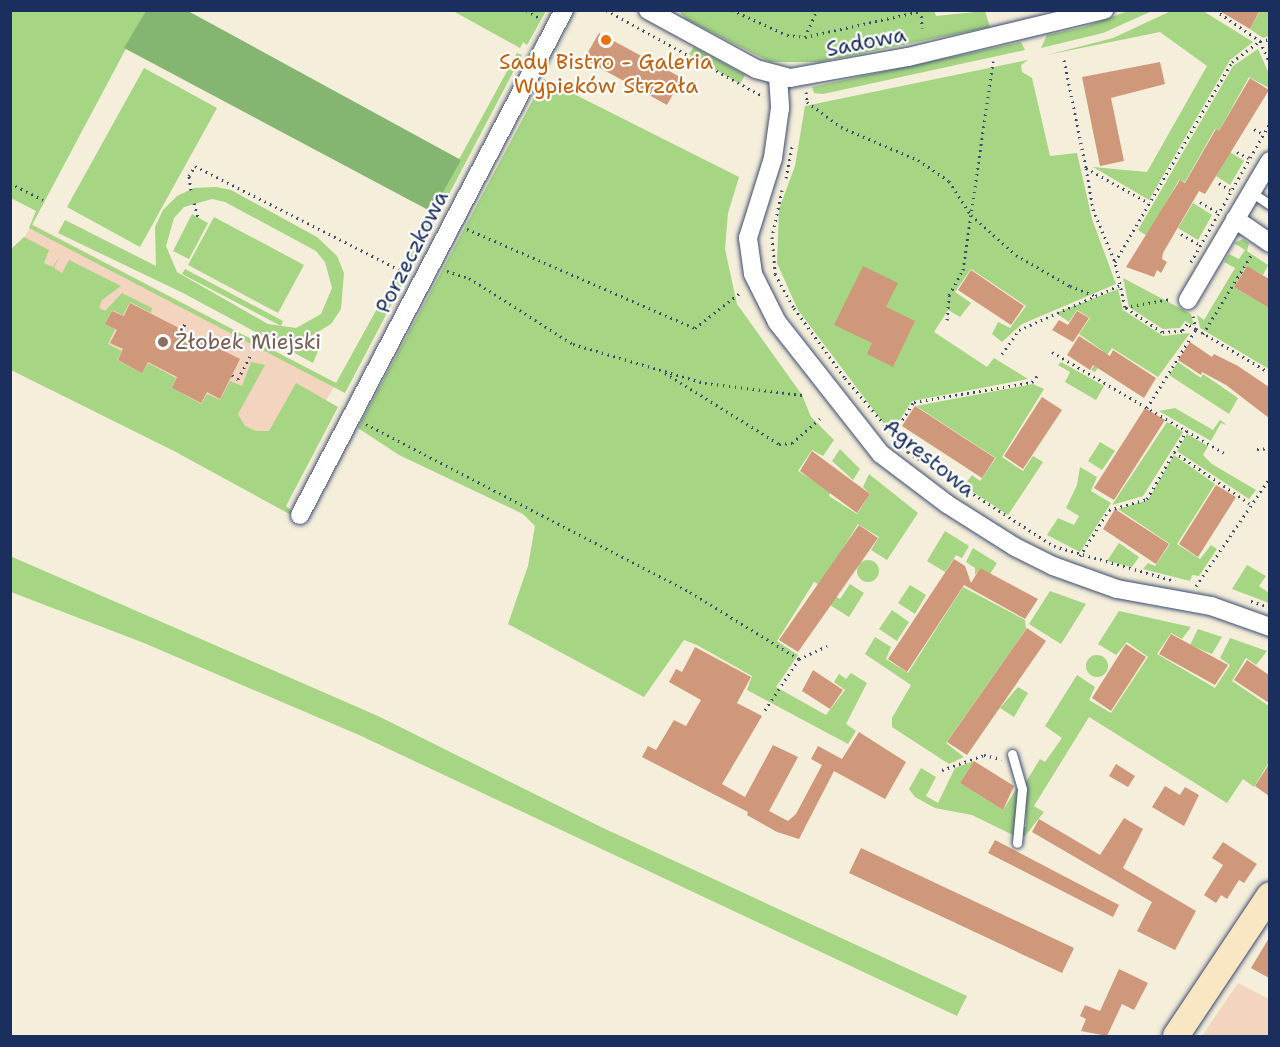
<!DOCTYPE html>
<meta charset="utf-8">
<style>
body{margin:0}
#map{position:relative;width:1280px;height:1047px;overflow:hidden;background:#f4eeda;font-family:"Shantell Sans",sans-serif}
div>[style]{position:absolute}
.built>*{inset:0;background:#f3d4bf}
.green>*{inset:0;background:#a6d583}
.round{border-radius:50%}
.forest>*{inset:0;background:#84b671}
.building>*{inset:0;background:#d0987b}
.path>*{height:3px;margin-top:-1.5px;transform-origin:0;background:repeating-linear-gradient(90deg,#3c4c71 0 1.5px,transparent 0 6px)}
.roads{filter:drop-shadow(0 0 2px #3c4c71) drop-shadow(0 0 2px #3c4c71)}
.lane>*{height:9px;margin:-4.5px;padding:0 4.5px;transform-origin:4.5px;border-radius:4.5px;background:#fff}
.street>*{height:18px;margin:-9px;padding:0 9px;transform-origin:9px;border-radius:9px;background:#fff}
.secondary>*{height:26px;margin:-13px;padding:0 13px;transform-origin:13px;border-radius:13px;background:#f9e7c3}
.dots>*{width:16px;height:16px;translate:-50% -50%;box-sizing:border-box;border:3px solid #fff;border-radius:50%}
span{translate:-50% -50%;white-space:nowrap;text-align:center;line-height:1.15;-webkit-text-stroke:4.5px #fff;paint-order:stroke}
.street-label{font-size:21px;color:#1b2f5e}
.food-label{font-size:21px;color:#c56008}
.education-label{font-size:21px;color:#785e54}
.left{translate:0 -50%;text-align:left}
.frame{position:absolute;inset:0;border:12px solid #1b2f5e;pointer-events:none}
</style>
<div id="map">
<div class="built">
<i style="clip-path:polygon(32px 224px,336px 383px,293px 460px,90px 353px,11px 262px)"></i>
<i style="clip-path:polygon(1238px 983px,1269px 999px,1269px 1036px,1202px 1036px)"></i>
</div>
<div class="green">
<i style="clip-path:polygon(934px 10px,936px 16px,985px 11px,990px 27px,820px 62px,770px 62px,686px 19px,679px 11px)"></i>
<i style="clip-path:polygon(10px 11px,146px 11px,32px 225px,336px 383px,400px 267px,409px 271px,345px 393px,29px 228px,36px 211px,11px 198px)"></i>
<i style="clip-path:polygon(453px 11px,545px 10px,546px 11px,527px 45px,523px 42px,520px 48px)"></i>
<i style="clip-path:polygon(1128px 11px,1152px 11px,1103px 33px,1041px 48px,1047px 35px,1084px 27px)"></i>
<i style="clip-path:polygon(1171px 11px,1203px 11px,1253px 42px,1230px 60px,1149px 200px,1093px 167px,1147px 172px,1207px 66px,1160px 32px,1047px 55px,1113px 38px)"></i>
<i style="clip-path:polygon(1260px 11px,1269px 11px,1269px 36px,1263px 38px,1250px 29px)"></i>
<i style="clip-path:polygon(1021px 42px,1025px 50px,823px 94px,814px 93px,812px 87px)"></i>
<i style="clip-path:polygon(694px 47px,745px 75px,740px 84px,689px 54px)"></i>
<i style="clip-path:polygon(1258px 49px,1269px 74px,1269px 88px,1249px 77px,1219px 131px,1215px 129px,1185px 182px,1179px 180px,1147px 236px,1138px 230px,1233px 66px)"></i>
<i style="clip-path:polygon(517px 53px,522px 55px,415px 259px,407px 255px)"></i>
<i style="clip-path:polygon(1028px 60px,1021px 65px,1022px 72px,1032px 78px,1050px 156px,1077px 153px,1092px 219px,1116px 284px,1022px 324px,1002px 342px,992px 334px,998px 322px,1010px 328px,1026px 306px,971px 269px,955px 292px,971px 303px,960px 317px,948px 310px,934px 332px,987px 367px,994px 358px,1028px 379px,912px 401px,891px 433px,798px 310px,777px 263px,779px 209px,795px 166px,805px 106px)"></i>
<i style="clip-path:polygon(144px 68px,217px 108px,140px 247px,67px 207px)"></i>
<i style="clip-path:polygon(544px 79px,739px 177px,728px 213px,725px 249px,737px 304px,802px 395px,811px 417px,834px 440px,823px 456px,812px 450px,798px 471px,831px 491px,829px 496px,857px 514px,870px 494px,863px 487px,869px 474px,918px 513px,887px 560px,871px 550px,879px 537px,858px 524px,820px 585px,814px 582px,777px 641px,798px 655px,776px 687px,826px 715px,845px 690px,834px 682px,839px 674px,846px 679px,851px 673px,867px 683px,846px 724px,856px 731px,848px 744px,747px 690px,752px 676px,697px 645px,684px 640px,644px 697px,508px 624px,528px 566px,535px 526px,523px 514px,399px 455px,358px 428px)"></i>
<i style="clip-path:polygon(1230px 152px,1244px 161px,1230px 185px,1216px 176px)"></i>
<i style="clip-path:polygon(evenodd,216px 187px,231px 190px,317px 237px,337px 256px,344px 273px,341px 309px,331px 324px,301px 342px,318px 351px,313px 363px,183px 293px,58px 233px,65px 220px,156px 266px,155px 227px,163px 210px,177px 196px,194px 188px,216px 187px,212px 199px,225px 202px,316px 251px,325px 262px,332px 288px,321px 314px,296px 328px,268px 324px,177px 272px,166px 246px,174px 218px,184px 207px,212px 199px)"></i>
<i style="clip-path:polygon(1193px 203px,1212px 215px,1198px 240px,1178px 228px)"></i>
<i style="clip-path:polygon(192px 214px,208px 223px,189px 259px,173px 251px)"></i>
<i style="clip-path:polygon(214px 217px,304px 265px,278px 313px,188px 265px)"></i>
<i style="clip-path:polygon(24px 237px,49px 250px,44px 263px,53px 267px,59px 257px,54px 268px,62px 273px,69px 260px,121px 286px,102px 300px,99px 308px,105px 311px,122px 293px,152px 308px,151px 313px,130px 302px,123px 315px,112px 310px,105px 324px,115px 329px,108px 344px,122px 351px,117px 360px,142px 373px,148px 363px,176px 378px,172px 388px,201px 404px,207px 394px,220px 400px,230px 381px,242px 386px,251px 362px,265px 365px,238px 414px,245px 426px,256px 431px,269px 431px,296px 383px,338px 407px,286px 506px,304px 522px,174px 451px,11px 370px,10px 250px)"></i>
<i style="clip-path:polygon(1243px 239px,1249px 243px,1247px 251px,1268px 265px,1263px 275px,1246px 266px,1234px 287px,1269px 308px,1269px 369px,1200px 328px,1197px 315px,1204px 320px,1235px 268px,1224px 262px,1229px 254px,1239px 259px,1245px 250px,1234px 243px)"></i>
<i style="clip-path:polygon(185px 269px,283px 321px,281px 326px,182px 274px)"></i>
<i style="clip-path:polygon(1123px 278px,1191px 314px,1194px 326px,1185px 321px,1180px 328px,1163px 329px,1129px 307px)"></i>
<i style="clip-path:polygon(1118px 289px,1123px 310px,1163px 336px,1190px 333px,1158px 377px,1112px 348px,1095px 372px,1091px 370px,1103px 351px,1079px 334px,1090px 318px,1077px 310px,1069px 322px,1056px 313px)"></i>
<i style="clip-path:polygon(1061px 362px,1104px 386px,1096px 400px,1065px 382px,1070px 372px,1058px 365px)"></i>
<i style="clip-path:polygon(1178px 362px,1201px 378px,1203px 374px,1238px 398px,1229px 414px,1169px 375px)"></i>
<i style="clip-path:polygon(1033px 384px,1044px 389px,1002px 457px,1023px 471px,1033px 456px,1043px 462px,1008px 515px,964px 486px,972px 475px,980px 481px,996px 458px,916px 406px)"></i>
<i style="clip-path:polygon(1175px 408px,1213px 430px,1220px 420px,1227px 425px,1221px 423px,1211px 441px,1159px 411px)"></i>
<i style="clip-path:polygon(1167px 422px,1183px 432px,1143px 496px,1112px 505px)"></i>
<i style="clip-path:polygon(1187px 434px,1208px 446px,1203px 455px,1212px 464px,1256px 490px,1249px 499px,1177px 451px)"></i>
<i style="clip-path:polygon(1100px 442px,1115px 451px,1102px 470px,1088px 461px)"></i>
<i style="clip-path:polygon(840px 449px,860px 469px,853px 480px,832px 461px)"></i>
<i style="clip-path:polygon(1174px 455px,1215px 484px,1177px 544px,1200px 559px,1211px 545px,1217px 549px,1199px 576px,1192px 575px,1190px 581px,1143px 569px,1148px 563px,1155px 566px,1170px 544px,1118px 509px,1148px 500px)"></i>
<i style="clip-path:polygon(1080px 467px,1097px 477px,1091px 491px,1111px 503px,1080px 552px,1047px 535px,1058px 518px,1074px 525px,1079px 516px,1066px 508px,1077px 485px)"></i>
<i style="clip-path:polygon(945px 531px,969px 546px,962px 558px,956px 555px,945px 572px,927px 561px)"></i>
<i style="clip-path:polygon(1119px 543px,1139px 557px,1132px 567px,1107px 561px)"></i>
<i style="clip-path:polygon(973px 548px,997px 563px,990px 574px,980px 568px,975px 575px,975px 568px,966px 562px)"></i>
<i style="clip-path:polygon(10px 556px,378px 716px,603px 828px,967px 996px,957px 1016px,359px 735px,144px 643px,11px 592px)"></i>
<i class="round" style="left:857px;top:560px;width:22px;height:22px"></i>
<i style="clip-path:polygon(1247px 565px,1266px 576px,1259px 586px,1269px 593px,1269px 603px,1232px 589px)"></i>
<i style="clip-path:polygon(850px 584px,864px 593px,849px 617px,830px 605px,835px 596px,840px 599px)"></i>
<i style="clip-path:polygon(910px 585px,926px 595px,915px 614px,898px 603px)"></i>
<i style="clip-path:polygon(963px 587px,1025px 620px,1026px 629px,946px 743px,964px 757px,949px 764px,892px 727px,892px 718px,911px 685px,865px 654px,875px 637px,891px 647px,886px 659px,908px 673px)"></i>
<i style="clip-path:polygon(1050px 591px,1086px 604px,1061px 644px,1029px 624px)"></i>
<i style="clip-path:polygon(892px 610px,909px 622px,897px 641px,879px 629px)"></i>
<i style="clip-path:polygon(1119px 611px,1191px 627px,1182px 639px,1171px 633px,1157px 654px,1215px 688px,1230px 665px,1220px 658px,1230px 638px,1267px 651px,1256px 665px,1246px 658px,1232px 681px,1269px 706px,1269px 762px,1254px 787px,1243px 779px,1227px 803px,1089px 717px,1034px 806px,1044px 812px,1025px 836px,1017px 837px,972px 815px,935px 808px,915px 797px,909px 789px,921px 768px,936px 777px,926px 796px,938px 803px,955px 768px,974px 761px,960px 783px,1003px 810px,1017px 788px,1017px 828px,1026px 827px,1026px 782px,1040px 759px,1045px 762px,1062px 738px,1045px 726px,1077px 675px,1095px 687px,1089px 700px,1111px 713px,1148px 657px,1127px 642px,1116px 655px,1098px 644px)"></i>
<i style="clip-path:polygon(1198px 629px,1222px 637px,1212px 654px,1190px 645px)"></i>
<i class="round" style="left:1086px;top:655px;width:22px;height:22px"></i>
<i style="clip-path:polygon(1018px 687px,1028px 693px,1014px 717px,1000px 708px)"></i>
</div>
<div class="forest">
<i style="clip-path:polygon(146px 11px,188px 11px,461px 160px,432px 212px,124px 48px)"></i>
</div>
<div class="building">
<i style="clip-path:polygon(1218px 10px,1260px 10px,1250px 29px)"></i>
<i style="clip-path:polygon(599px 33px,682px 78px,667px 105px,584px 59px)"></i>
<i style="clip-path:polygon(1160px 62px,1165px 84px,1111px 98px,1124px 161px,1100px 166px,1082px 77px)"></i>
<i style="clip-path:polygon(1250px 78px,1269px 90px,1205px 194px,1199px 191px,1163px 253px,1162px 259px,1167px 262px,1161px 273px,1157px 270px,1154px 277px,1126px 267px,1180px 180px,1185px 183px,1216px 129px,1219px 131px)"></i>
<i style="clip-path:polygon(863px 266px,898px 283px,886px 307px,915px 321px,893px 367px,867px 354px,872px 343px,834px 325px)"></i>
<i style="clip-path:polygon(1247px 266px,1269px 279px,1269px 308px,1234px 287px)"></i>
<i style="clip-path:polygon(971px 270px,1024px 306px,1011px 325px,958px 290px)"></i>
<i style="clip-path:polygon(130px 303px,240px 359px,220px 399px,207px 392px,201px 403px,172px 388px,177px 377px,148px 362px,142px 373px,118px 360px,123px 349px,110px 343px,117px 330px,105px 324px,112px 311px,124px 316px)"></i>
<i style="clip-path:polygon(1077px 311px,1089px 318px,1073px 342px,1052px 330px,1059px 320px,1068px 325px)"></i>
<i style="clip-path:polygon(1079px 336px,1110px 356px,1113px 350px,1156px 378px,1144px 398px,1093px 365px,1090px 370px,1067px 355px)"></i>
<i style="clip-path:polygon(1190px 342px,1212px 357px,1214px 354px,1238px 366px,1269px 387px,1269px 418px,1226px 385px,1202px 372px,1201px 375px,1178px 360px)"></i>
<i style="clip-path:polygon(1042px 397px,1062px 410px,1023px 469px,1004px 456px)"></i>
<i style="clip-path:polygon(915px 406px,995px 458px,982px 478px,902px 426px)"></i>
<i style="clip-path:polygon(1145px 408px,1165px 420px,1114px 500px,1094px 488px)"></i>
<i style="clip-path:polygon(812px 451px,870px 494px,857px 513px,800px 471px)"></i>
<i style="clip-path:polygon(1216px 485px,1236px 497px,1198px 557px,1179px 544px)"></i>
<i style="clip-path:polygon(1115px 509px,1169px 544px,1156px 564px,1103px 529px)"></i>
<i style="clip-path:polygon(859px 525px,878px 538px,798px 652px,779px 640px)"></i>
<i style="clip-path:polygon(954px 559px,965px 566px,971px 583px,980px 568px,1038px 599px,1025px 619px,964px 585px,907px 672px,888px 659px)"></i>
<i style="clip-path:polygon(1027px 628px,1046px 641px,967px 755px,947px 742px)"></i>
<i style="clip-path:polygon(1171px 634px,1228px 665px,1215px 685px,1159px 654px)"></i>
<i style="clip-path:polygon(1126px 644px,1146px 657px,1111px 711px,1092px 698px)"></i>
<i style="clip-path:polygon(695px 647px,751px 677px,737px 703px,762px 716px,722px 784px,745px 797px,773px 745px,798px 757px,769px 811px,788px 821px,796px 814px,822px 765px,811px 759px,818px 746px,842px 759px,859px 732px,906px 762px,885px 799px,834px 771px,799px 839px,777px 832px,747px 815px,748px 812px,642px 757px,648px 746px,656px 750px,674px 720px,686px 726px,701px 700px,669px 682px,676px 669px,682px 672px)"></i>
<i style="clip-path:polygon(1247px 660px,1269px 675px,1269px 703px,1234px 680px)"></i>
<i style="clip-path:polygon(813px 670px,843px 690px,830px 709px,802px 691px)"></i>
<i style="clip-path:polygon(974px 761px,1014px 786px,1003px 810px,960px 783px)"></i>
<i style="clip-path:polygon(1116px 764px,1135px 776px,1128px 787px,1109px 776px)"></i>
<i style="clip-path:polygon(1269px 764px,1269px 796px,1255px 786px)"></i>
<i style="clip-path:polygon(1165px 786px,1180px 795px,1185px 787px,1199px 795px,1184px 826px,1152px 807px)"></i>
<i style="clip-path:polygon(1124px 818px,1143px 829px,1123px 868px,1196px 911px,1175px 950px,1137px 931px,1152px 902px,1032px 832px,1039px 819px,1100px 855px)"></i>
<i style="clip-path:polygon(995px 840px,1119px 905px,1113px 917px,988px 853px)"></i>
<i style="clip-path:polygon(1223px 842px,1257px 864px,1244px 883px,1239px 880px,1227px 899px,1221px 895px,1216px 903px,1204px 895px,1223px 865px,1212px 858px)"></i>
<i style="clip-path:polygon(861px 848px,1074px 948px,1062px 973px,849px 873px)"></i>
<i style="clip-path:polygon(1269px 938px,1269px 978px,1251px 968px)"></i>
<i style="clip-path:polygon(1119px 969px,1148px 983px,1134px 1010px,1122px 1004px,1107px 1036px,1081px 1031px,1086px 1019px,1080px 1016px,1085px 1005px,1100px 1011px)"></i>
</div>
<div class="path">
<i style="left:526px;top:10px;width:17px;rotate:31deg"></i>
<i style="left:606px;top:10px;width:180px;rotate:28.8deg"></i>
<i style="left:732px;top:10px;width:60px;rotate:24.4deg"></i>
<i style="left:787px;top:35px;width:18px;rotate:6deg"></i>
<i style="left:805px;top:37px;width:30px;rotate:-66deg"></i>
<i style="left:921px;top:10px;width:18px;rotate:87deg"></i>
<i style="left:1215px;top:10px;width:55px;rotate:34.6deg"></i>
<i style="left:1260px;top:41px;width:10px;rotate:-11deg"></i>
<i style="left:805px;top:37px;width:119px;rotate:-12.6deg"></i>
<i style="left:1064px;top:60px;width:110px;rotate:78.5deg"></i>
<i style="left:1086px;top:168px;width:72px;rotate:29.1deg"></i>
<i style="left:806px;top:92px;width:10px;rotate:84deg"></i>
<i style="left:807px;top:102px;width:42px;rotate:36.3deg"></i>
<i style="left:841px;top:127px;width:84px;rotate:23.2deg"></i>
<i style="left:918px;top:160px;width:37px;rotate:34deg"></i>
<i style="left:949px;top:181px;width:40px;rotate:57.1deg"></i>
<i style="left:971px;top:215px;width:60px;rotate:41.6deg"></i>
<i style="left:1016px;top:255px;width:62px;rotate:29.9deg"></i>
<i style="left:1070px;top:286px;width:28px;rotate:21deg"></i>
<i style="left:1254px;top:129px;width:10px;rotate:29deg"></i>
<i style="left:1237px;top:152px;width:13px;rotate:27deg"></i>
<i style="left:1086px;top:168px;width:42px;rotate:80.3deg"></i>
<i style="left:1093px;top:209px;width:57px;rotate:67.5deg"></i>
<i style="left:786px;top:178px;width:36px;rotate:-79deg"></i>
<i style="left:10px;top:183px;width:37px;rotate:27deg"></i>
<i style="left:1219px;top:183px;width:13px;rotate:32deg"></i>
<i style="left:191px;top:190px;width:14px;rotate:-98deg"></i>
<i style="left:189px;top:176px;width:12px;rotate:-59deg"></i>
<i style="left:195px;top:166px;width:239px;rotate:26.9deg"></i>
<i style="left:782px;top:190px;width:48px;rotate:102deg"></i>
<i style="left:772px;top:237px;width:37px;rotate:85deg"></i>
<i style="left:775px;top:274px;width:39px;rotate:61deg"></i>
<i style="left:794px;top:308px;width:87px;rotate:53.9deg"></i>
<i style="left:845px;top:378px;width:97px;rotate:49.6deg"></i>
<i style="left:908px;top:452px;width:174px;rotate:32.8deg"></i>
<i style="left:1054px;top:546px;width:126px;rotate:16.1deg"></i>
<i style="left:1200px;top:202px;width:20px;rotate:30deg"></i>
<i style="left:194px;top:203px;width:15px;rotate:74deg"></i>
<i style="left:467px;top:229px;width:249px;rotate:23.5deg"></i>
<i style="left:695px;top:328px;width:58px;rotate:-38deg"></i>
<i style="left:1181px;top:234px;width:20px;rotate:30deg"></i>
<i style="left:1191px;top:262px;width:160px;rotate:-60.4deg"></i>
<i style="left:447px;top:271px;width:23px;rotate:18deg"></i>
<i style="left:469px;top:278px;width:123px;rotate:32.4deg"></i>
<i style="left:573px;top:344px;width:138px;rotate:16.5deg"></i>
<i style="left:705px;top:383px;width:98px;rotate:7.1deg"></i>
<i style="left:1269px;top:271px;width:1px;rotate:-45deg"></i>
<i style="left:1125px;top:307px;width:47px;rotate:-9.9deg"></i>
<i style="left:1193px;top:316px;width:13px;rotate:77deg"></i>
<i style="left:1196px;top:329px;width:10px;rotate:-151deg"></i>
<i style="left:1187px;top:324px;width:9px;rotate:126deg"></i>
<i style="left:1182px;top:331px;width:20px;rotate:177deg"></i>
<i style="left:1162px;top:332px;width:45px;rotate:-146deg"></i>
<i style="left:1125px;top:307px;width:46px;rotate:-102.5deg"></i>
<i style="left:1115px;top:262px;width:232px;rotate:-59.7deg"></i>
<i style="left:1232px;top:62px;width:35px;rotate:-37deg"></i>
<i style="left:1260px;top:41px;width:24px;rotate:66deg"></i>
<i style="left:947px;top:320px;width:25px;rotate:-85deg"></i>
<i style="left:949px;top:295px;width:29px;rotate:-61deg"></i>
<i style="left:963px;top:270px;width:211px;rotate:-81.8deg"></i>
<i style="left:181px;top:331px;width:10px;rotate:-61deg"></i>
<i style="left:1203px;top:334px;width:96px;rotate:-58.6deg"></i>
<i style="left:1052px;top:352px;width:199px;rotate:30.4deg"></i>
<i style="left:1002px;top:354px;width:29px;rotate:-55deg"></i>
<i style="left:1019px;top:330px;width:111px;rotate:-24deg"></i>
<i style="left:665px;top:373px;width:134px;rotate:31.9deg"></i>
<i style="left:779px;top:444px;width:13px;rotate:-4deg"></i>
<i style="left:792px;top:443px;width:37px;rotate:-41deg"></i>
<i style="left:232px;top:375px;width:7px;rotate:34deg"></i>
<i style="left:238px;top:379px;width:27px;rotate:-62deg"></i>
<i style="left:1147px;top:408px;width:93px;rotate:-58.2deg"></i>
<i style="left:1196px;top:329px;width:86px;rotate:30.7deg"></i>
<i style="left:366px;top:424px;width:365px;rotate:27.4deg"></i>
<i style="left:690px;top:592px;width:128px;rotate:31.6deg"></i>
<i style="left:893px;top:435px;width:39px;rotate:-58deg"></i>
<i style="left:914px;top:402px;width:120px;rotate:-9.6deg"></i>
<i style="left:1032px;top:382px;width:8px;rotate:-50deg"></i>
<i style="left:1257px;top:449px;width:13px;rotate:-4deg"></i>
<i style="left:1174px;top:452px;width:91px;rotate:34.2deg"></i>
<i style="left:1080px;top:556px;width:54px;rotate:-57.8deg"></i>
<i style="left:1109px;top:510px;width:40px;rotate:-16deg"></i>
<i style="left:1147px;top:499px;width:80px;rotate:-59.9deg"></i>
<i style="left:1196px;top:586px;width:131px;rotate:-55.6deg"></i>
<i style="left:1251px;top:601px;width:20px;rotate:18deg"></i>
<i style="left:765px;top:710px;width:61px;rotate:-56.3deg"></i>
<i style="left:799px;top:659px;width:31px;rotate:-25deg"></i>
<i style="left:942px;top:770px;width:45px;rotate:-19.7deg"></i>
<i style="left:984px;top:755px;width:18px;rotate:13deg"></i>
</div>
<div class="roads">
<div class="lane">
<i style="left:1251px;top:192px;width:23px;rotate:34deg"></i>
<i style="left:1012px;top:754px;width:36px;rotate:74deg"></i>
<i style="left:1022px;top:789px;width:54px;rotate:95.3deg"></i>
</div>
<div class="street">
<i style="left:648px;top:10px;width:123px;rotate:28.6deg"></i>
<i style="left:756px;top:69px;width:35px;rotate:15deg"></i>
<i style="left:790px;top:78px;width:120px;rotate:-10.1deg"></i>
<i style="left:908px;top:57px;width:202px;rotate:-13.5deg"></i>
<i style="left:778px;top:77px;width:31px;rotate:86deg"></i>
<i style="left:780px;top:108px;width:50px;rotate:98deg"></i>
<i style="left:773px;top:158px;width:84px;rotate:107.4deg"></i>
<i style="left:748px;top:238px;width:36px;rotate:82deg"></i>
<i style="left:753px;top:274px;width:54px;rotate:63.4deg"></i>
<i style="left:777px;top:322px;width:168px;rotate:51.8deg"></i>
<i style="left:881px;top:454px;width:83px;rotate:37.1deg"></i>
<i style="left:947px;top:504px;width:80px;rotate:32.3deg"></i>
<i style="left:1015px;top:547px;width:42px;rotate:26.6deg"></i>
<i style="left:1053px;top:566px;width:68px;rotate:19.8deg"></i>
<i style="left:1117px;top:589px;width:96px;rotate:10.3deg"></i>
<i style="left:1211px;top:606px;width:63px;rotate:19.6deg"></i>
<i style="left:1235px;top:219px;width:42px;rotate:34.4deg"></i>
<i style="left:1188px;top:300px;width:161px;rotate:-59.5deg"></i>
<i style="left:300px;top:515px;width:570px;rotate:-62.4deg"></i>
</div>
<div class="secondary">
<i style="left:1176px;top:1036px;width:169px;rotate:-56.3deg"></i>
</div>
</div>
<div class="dots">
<i style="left:606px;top:40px;background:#e8710a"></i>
<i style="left:163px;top:342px;background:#8d6e63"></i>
</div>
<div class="street-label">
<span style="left:866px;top:42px;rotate:-11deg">Sadowa</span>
<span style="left:412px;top:252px;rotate:-63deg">Porzeczkowa</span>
<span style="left:929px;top:458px;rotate:39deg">Agrestowa</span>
</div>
<div class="food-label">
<span style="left:606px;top:74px">Sady Bistro - Galeria<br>Wypieków Strzała</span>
</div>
<div class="education-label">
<span class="left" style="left:175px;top:342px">Żłobek Miejski</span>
</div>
<div class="frame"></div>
</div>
